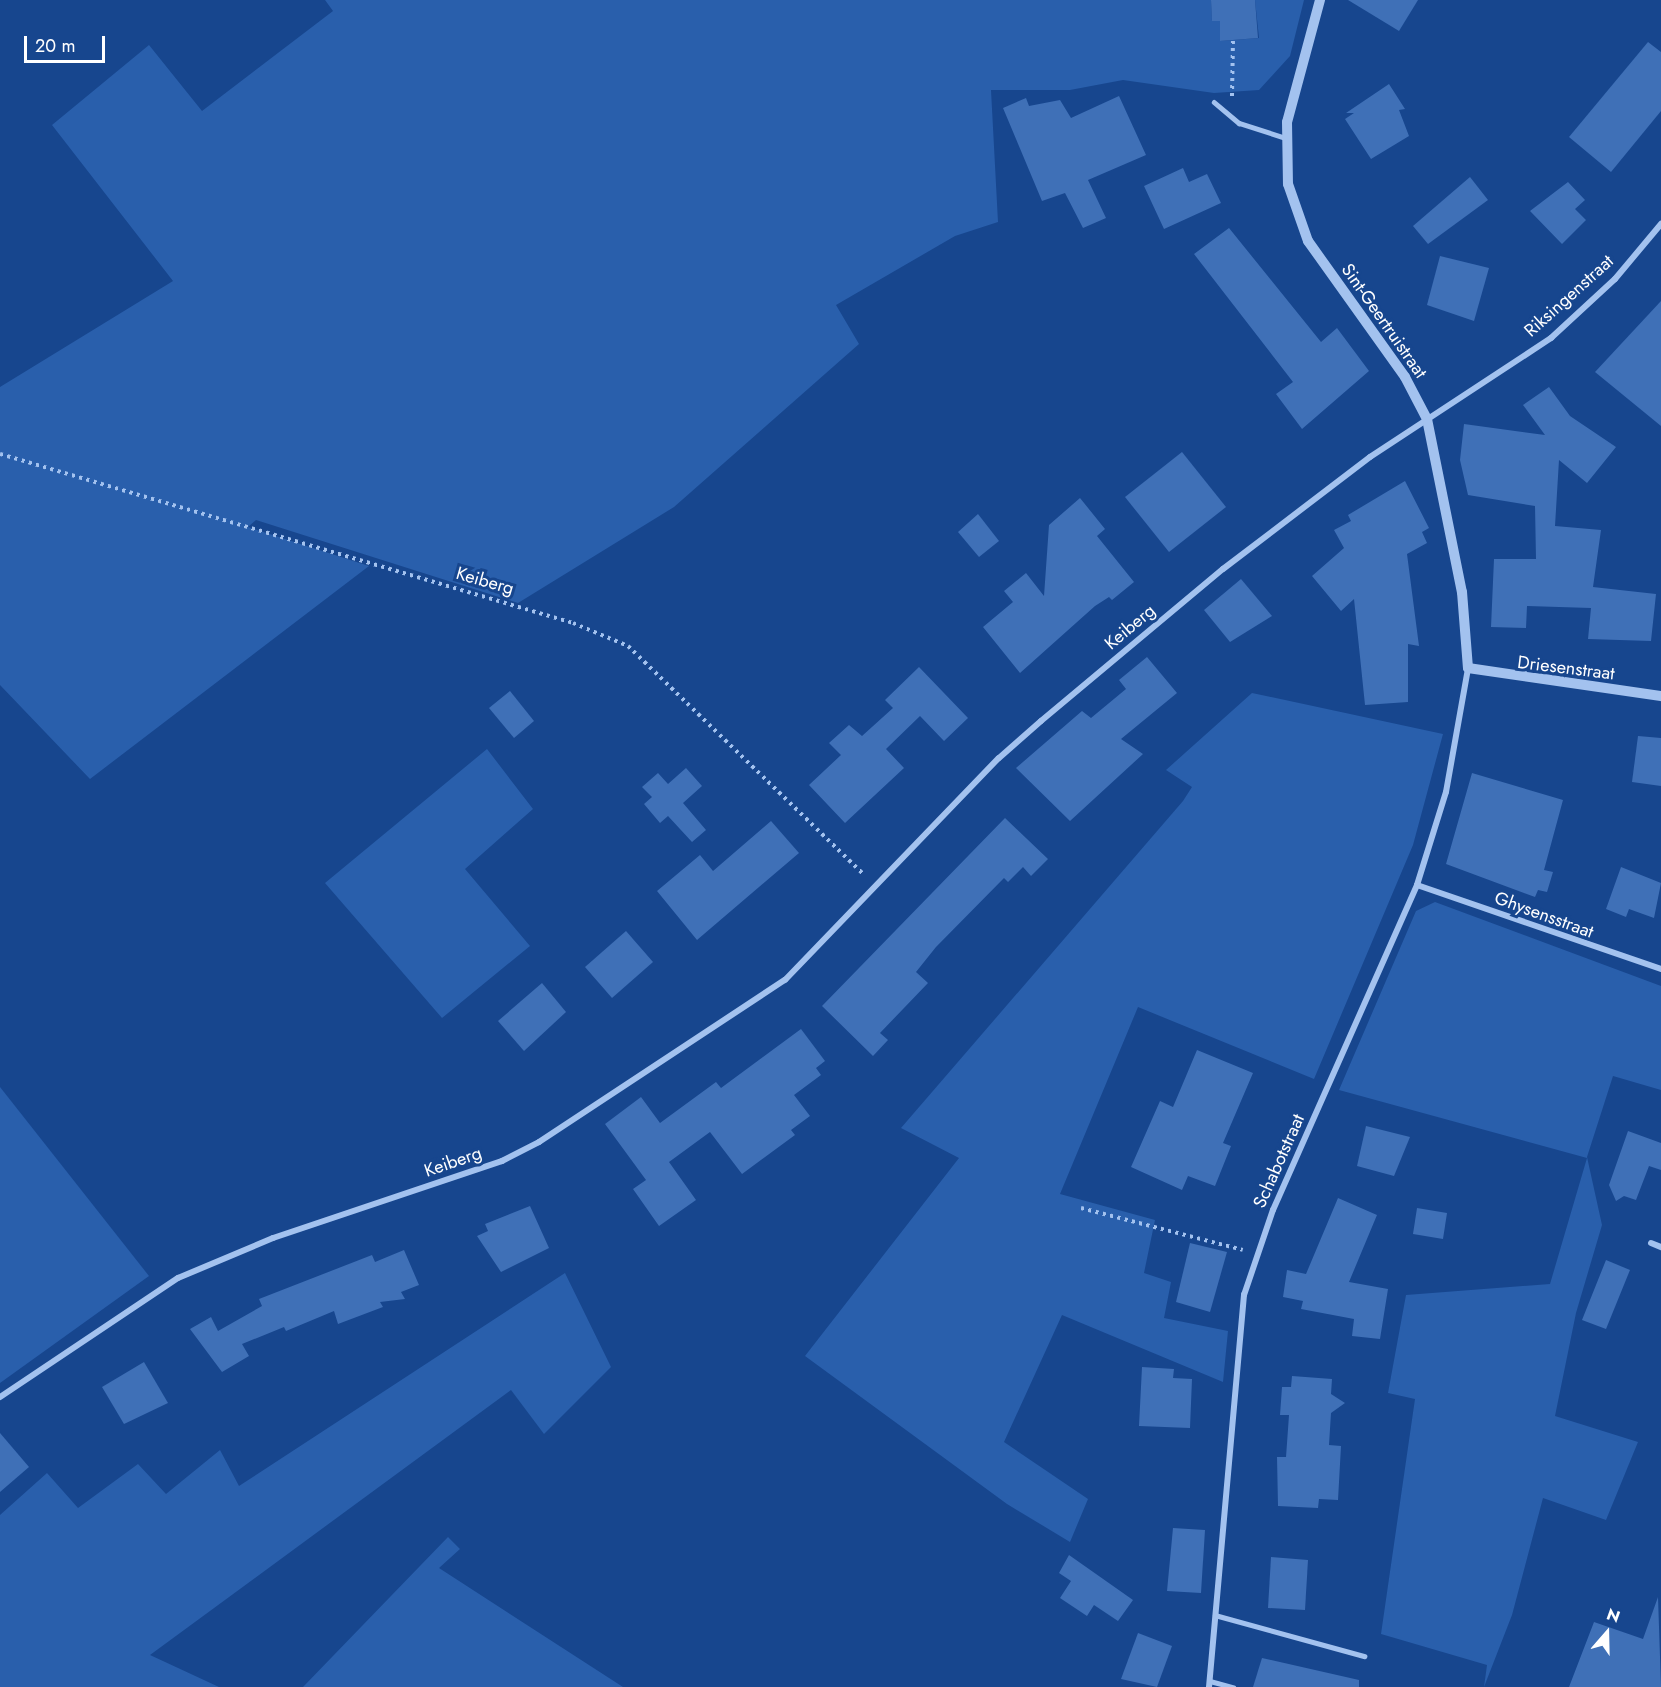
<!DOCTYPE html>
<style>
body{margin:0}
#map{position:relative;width:1661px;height:1687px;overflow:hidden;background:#17468e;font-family:Jost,sans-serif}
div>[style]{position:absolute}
.green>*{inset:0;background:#295fac}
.building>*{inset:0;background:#3f70b7}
.path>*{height:4px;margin-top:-2px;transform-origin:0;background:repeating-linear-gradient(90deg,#a3c2ef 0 3px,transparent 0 7.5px)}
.service>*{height:4.5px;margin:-2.25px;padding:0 2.25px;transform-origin:2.25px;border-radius:2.25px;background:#a3c2ef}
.minor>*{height:6px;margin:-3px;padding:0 3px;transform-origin:3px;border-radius:3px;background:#a3c2ef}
.tertiary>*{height:10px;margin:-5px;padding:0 5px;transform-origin:5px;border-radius:5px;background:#a3c2ef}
span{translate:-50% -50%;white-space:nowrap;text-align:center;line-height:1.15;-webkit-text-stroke:6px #17468e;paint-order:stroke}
.street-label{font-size:18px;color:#fff}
.north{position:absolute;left:1577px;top:1603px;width:60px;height:60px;-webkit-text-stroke:4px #17468e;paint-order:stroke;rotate:20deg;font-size:16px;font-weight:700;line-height:24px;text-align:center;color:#fff}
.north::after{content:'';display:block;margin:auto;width:21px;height:27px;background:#fff;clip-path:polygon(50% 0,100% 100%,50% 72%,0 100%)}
.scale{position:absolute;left:24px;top:36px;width:81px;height:27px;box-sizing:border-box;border:3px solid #fff;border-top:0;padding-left:8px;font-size:18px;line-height:21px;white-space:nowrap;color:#fff;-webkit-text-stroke:4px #17468e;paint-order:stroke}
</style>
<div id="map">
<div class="green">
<i style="clip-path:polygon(325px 0,1211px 0,1212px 21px,1220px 21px,1221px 41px,1259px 38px,1255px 0,1304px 0,1290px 56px,1259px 90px,1214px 93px,1123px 80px,1070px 90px,991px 90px,998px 222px,955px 236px,836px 305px,859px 344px,674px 507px,518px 603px,256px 520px,248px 527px,369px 566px,90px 779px,0 685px,0 387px,173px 281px,52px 125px,149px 45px,202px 111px,333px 11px)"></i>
<i style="clip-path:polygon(1252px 693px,1443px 734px,1413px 845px,1314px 1079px,1138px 1007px,1060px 1194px,1155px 1220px,1144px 1273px,1171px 1282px,1164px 1318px,1228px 1331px,1223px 1382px,1062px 1315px,1004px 1442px,1088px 1499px,1070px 1542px,1007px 1504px,805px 1356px,959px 1158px,901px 1128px,1183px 801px,1192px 787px,1166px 770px)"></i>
<i style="clip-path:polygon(487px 749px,533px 809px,465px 869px,530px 946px,442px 1018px,325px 883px)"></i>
<i style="clip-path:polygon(1435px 902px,1661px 986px,1661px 1090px,1613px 1076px,1587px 1157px,1602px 1225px,1576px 1313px,1555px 1416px,1638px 1442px,1606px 1520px,1543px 1498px,1512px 1615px,1484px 1687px,1487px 1665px,1381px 1634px,1415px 1399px,1388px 1393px,1406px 1295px,1550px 1284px,1587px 1158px,1339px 1090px,1416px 911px)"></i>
<i style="clip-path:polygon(0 1087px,149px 1276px,0 1383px)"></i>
<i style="clip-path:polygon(565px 1273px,611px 1367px,544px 1434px,511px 1390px,150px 1655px,219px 1687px,0 1687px,0 1515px,47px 1473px,78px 1508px,138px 1464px,166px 1494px,220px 1450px,239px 1486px)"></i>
<i style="clip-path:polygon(448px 1537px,460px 1549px,439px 1568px,623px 1687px,303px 1687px)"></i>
</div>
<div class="building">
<i style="clip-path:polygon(1211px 0,1255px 0,1258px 38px,1220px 41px,1220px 21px,1212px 21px)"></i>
<i style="clip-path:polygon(1348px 0,1418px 0,1399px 31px)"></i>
<i style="clip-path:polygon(1648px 42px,1661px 52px,1661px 111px,1611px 172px,1569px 137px)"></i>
<i style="clip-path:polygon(1389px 84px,1405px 109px,1399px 110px,1409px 136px,1371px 159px,1345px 119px,1354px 113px,1346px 113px)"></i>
<i style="clip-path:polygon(1119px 96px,1146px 155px,1088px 180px,1106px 218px,1083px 228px,1065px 193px,1042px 201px,1003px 108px,1026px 98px,1029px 106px,1060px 100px,1071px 118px)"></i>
<i style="clip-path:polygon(1183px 168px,1189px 182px,1207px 174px,1221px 203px,1164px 229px,1144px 186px)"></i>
<i style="clip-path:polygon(1470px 177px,1488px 200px,1428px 244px,1413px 226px)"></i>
<i style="clip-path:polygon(1568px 182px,1585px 200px,1575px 209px,1586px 220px,1562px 244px,1530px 211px)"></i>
<i style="clip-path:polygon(1229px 228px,1321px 342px,1337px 328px,1369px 371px,1302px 429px,1276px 394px,1293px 382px,1194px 254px)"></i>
<i style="clip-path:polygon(1440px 256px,1489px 268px,1474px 321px,1427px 305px)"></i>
<i style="clip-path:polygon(1661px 301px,1661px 426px,1595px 372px)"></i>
<i style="clip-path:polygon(1549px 387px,1570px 416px,1616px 447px,1587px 483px,1559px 460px,1555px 526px,1601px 530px,1593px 587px,1656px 594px,1651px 641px,1588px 639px,1591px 608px,1527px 606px,1526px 628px,1491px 627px,1494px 559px,1536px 559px,1535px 506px,1468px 495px,1460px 460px,1464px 424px,1545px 435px,1523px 405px)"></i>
<i style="clip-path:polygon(1182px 452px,1226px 507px,1169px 552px,1125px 497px)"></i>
<i style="clip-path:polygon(1405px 481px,1429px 528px,1422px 532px,1427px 543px,1407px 554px,1419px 646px,1408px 644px,1408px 702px,1365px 705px,1354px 599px,1341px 611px,1312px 576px,1344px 548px,1334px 530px,1351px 521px,1348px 515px)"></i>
<i style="clip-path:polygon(1080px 498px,1105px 529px,1097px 536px,1134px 582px,1112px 600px,1109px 597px,1095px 606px,1020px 673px,983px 627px,1013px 602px,1004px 591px,1026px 573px,1044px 596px,1049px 525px)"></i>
<i style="clip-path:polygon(978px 514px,999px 541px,979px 557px,958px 532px)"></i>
<i style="clip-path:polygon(1241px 579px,1272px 616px,1230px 642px,1204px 610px)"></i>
<i style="clip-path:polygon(1147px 657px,1177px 693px,1121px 739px,1143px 754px,1070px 821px,1016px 768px,1082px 711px,1091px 718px,1126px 689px,1119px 680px)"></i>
<i style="clip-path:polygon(919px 667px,968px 718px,944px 741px,920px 716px,886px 749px,904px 768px,845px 823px,809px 785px,841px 755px,829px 743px,849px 725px,862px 736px,893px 708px,885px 700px)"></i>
<i style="clip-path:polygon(510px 691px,534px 721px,514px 738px,489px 708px)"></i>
<i style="clip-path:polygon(1638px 736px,1661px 738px,1661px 786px,1632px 782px)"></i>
<i style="clip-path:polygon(686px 768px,702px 786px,683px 803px,706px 830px,692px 842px,668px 816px,660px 823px,644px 804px,652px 797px,642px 787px,658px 773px,668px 784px)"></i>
<i style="clip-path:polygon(1472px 773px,1563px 800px,1544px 870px,1553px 872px,1547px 892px,1538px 890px,1535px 897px,1446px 864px)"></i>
<i style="clip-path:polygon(1005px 818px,1048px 859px,1031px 876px,1023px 867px,1008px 882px,1004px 878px,936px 947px,916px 972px,928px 983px,880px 1033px,888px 1040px,873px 1056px,822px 1006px)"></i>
<i style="clip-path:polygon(771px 821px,799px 853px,697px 940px,657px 891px,700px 855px,713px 871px)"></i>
<i style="clip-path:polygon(1621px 867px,1661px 883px,1654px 918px,1629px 909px,1626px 917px,1606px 909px)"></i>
<i style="clip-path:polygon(626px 931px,653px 962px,612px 998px,585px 967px)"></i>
<i style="clip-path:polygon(542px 983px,566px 1012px,524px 1051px,498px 1021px)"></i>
<i style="clip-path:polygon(801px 1029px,825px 1061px,816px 1068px,821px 1075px,794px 1095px,810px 1116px,791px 1130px,795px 1135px,742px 1174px,710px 1132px,669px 1162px,696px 1200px,659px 1226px,633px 1189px,646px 1180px,605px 1124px,641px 1097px,660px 1123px,716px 1082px,721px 1088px)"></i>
<i style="clip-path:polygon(1197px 1050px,1253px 1073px,1223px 1143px,1231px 1146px,1215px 1186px,1188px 1176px,1182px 1190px,1131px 1167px,1160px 1101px,1173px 1107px)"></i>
<i style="clip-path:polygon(1366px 1126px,1410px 1137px,1394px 1176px,1357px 1166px)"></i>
<i style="clip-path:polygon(1628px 1131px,1661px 1143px,1661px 1170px,1649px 1166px,1636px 1200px,1624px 1196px,1616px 1201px,1609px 1185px)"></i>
<i style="clip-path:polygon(1338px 1198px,1377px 1215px,1349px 1282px,1388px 1289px,1380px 1339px,1352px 1336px,1354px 1319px,1301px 1309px,1303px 1301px,1283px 1297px,1287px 1270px,1306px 1274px)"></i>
<i style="clip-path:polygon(530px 1206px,549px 1248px,501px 1272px,477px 1236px,488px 1231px,485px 1224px)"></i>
<i style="clip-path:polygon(1417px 1208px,1447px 1213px,1443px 1239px,1413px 1234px)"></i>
<i style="clip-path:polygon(1190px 1243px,1227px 1252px,1210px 1312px,1176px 1302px)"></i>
<i style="clip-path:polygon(404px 1250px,419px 1285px,401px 1292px,405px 1299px,380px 1302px,383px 1307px,338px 1324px,334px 1311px,286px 1331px,284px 1327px,242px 1344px,249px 1356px,222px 1372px,190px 1329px,211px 1317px,218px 1331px,262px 1306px,259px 1299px,372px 1255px,375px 1262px)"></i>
<i style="clip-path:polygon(1606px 1260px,1630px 1270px,1606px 1329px,1582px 1320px)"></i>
<i style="clip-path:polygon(144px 1362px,168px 1403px,124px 1424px,102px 1387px)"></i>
<i style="clip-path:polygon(1142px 1367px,1174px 1369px,1173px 1378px,1192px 1379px,1190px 1428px,1139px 1426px)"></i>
<i style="clip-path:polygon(1292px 1376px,1332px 1379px,1331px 1394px,1345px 1403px,1331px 1413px,1329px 1445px,1341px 1446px,1338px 1500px,1319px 1499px,1318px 1508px,1278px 1506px,1277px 1457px,1286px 1457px,1289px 1415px,1280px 1415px,1282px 1387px,1291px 1387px)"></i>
<i style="clip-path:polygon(0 1433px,29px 1467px,0 1492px)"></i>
<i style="clip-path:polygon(1173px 1528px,1205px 1530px,1201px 1593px,1167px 1591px)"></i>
<i style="clip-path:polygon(1069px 1555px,1133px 1600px,1118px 1621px,1094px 1605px,1087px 1616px,1060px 1598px,1071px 1581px,1059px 1573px)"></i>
<i style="clip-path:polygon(1271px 1557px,1308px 1560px,1305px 1610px,1268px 1608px)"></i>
<i style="clip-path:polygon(1658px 1597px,1661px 1687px,1569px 1687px,1594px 1622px,1643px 1639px)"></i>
<i style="clip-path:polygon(1138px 1633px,1172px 1646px,1157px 1687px,1121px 1679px)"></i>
<i style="clip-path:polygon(1262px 1658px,1359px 1680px,1359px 1687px,1253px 1687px)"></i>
</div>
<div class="path">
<i style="left:1232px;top:96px;width:55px;rotate:-89deg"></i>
<i style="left:0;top:454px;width:597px;rotate:16.43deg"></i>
<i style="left:573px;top:623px;width:60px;rotate:22.7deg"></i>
<i style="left:628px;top:646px;width:329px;rotate:44.1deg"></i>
<i style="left:1081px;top:1208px;width:167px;rotate:14.5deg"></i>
</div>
<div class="service">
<i style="left:1214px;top:102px;width:33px;rotate:40deg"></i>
<i style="left:1239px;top:123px;width:49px;rotate:17.7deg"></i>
<i style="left:1215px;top:1615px;width:155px;rotate:15.4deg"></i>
<i style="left:1210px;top:1681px;width:24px;rotate:15deg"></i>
</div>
<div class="minor">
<i style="left:1417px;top:885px;width:258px;rotate:19deg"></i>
<i style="left:1651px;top:1243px;width:11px;rotate:22deg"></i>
<i style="left:0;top:1397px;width:214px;rotate:-33.8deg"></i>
<i style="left:178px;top:1278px;width:103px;rotate:-22.8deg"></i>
<i style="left:273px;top:1238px;width:242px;rotate:-18.6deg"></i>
<i style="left:502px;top:1161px;width:42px;rotate:-27.2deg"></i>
<i style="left:539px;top:1142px;width:295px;rotate:-33.4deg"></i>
<i style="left:785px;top:980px;width:308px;rotate:-46.1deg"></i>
<i style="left:999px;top:758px;width:56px;rotate:-41.4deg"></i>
<i style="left:1041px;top:721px;width:237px;rotate:-39.9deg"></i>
<i style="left:1223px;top:569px;width:185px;rotate:-37.3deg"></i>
<i style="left:1370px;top:457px;width:217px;rotate:-33.3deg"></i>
<i style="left:1551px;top:338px;width:87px;rotate:-42.7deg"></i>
<i style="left:1615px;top:279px;width:72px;rotate:-50.1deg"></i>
<i style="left:1209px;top:1687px;width:394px;rotate:-84.9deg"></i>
<i style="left:1244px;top:1295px;width:90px;rotate:-71.2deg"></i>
<i style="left:1273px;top:1210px;width:355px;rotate:-66.1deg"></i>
<i style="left:1417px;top:885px;width:97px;rotate:-72.7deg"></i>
<i style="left:1446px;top:792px;width:126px;rotate:-79.9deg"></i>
</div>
<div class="tertiary">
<i style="left:1320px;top:0;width:126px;rotate:105.1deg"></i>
<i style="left:1287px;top:122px;width:62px;rotate:89.1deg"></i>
<i style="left:1288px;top:184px;width:60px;rotate:70.7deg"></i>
<i style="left:1308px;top:241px;width:167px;rotate:54.5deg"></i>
<i style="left:1405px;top:377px;width:47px;rotate:62.4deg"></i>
<i style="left:1427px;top:419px;width:177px;rotate:78.6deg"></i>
<i style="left:1462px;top:592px;width:76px;rotate:85.5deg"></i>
<i style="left:1468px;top:668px;width:195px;rotate:8.3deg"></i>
</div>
<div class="street-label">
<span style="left:1569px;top:296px;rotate:-42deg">Riksingenstraat</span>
<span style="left:1384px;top:321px;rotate:55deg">Sint-Geertruistraat</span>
<span style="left:485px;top:581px;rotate:16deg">Keiberg</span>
<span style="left:1130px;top:627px;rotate:-40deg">Keiberg</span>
<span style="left:1566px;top:668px;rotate:7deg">Driesenstraat</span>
<span style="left:1544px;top:915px;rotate:20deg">Ghysensstraat</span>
<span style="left:1279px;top:1161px;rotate:-66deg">Schabotstraat</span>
<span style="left:453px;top:1162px;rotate:-19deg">Keiberg</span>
</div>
<div class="north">N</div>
<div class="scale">20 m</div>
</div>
